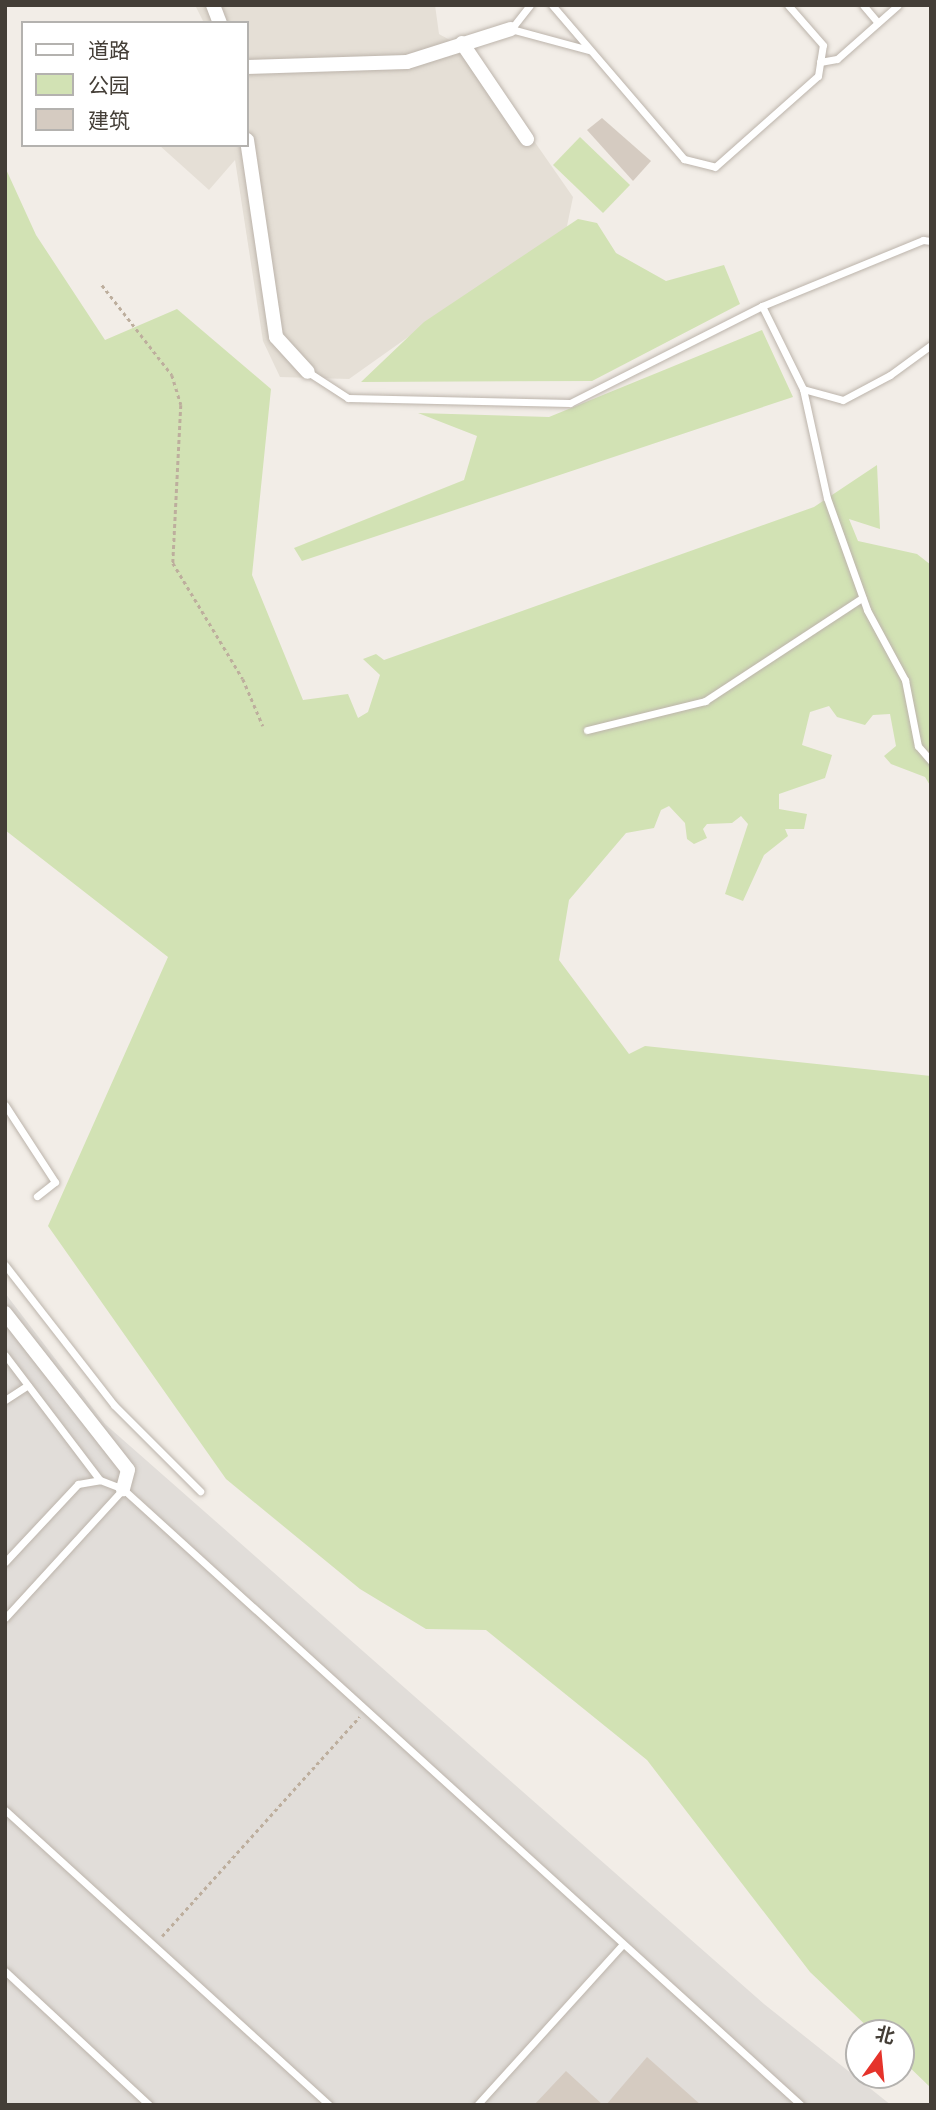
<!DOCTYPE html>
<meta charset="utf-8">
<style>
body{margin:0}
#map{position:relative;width:936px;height:2110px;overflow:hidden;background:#f2ede7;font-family:"Nunito Sans","Noto Sans SC",sans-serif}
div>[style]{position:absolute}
.residential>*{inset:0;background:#e5dfd6}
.industrial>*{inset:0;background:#e1ddd9}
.green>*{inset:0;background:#d2e2b4}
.building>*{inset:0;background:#d5cbc1}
.path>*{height:2.5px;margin-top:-1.25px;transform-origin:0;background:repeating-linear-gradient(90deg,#bdae9d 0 3.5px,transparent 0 7px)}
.roads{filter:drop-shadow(0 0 2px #bcb4ab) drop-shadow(0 0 2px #bcb4ab)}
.lane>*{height:7px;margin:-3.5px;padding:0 3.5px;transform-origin:3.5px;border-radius:3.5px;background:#fff}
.street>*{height:14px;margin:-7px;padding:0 7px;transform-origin:7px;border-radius:7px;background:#fff}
span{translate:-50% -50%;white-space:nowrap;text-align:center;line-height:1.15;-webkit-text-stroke:7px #fff;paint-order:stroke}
.frame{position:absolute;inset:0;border:7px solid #443e37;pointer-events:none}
.legend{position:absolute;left:21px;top:21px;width:228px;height:126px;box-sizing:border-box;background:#fff;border:2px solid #b4b2af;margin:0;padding:9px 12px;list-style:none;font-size:21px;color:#443e37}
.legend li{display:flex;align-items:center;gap:14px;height:35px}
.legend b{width:35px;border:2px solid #b4b2af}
.north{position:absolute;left:845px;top:2019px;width:70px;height:70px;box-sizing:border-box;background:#fff;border:2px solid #b4b2af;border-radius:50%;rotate:15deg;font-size:19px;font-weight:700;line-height:28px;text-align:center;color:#443e37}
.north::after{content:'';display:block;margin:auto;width:24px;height:32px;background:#e5332b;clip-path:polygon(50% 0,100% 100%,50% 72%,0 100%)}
</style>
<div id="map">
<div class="residential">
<i style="clip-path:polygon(195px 5px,435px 5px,439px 34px,473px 53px,573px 197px,561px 255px,411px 335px,349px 379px,280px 377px,263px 341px,235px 160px,209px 190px,159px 145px,247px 145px,247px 23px,204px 23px)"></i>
</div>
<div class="industrial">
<i style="clip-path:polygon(5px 1293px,105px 1424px,764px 2004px,891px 2105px,5px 2105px)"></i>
</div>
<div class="green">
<i style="clip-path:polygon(580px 137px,630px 185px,603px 213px,553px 165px)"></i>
<i style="clip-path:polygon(5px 167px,36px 235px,105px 340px,177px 309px,271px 389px,252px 575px,303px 700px,348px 694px,358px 718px,368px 712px,380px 675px,363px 659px,376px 654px,384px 660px,814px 507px,877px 465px,880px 529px,849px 519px,858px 541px,917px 554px,931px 565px,931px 787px,925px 777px,891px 764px,884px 756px,896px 746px,890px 714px,873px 715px,865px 725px,837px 717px,829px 706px,810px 712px,802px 745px,832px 755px,825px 778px,779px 794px,779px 809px,807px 814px,804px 829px,785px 829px,788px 836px,764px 855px,743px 901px,725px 894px,748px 824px,741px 816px,732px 823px,707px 824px,703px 829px,707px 838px,694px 844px,687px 839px,685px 823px,669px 806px,661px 810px,654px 828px,626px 833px,569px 900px,559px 960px,629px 1054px,645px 1046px,931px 1076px,931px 2088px,901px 2059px,901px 2033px,874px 2033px,810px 1972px,647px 1760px,486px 1630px,426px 1629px,360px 1589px,226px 1479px,48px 1226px,168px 957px,5px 830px)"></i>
<i style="clip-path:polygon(578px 219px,597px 223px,616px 253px,666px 281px,724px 265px,740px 304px,592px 381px,361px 382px,424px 322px)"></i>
<i style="clip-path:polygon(762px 330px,793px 397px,302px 561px,294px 548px,464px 480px,477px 436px,418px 413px,549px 417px)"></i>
</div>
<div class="building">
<i style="clip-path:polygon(602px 118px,651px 161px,633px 181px,587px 130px)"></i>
<i style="clip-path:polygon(647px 2057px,701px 2105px,606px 2105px)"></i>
<i style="clip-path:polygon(566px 2071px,603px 2105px,534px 2105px)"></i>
</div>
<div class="path">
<i style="left:102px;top:285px;width:114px;rotate:52.1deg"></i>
<i style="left:172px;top:375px;width:31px;rotate:73deg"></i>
<i style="left:181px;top:405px;width:158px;rotate:92.9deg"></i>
<i style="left:173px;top:563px;width:135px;rotate:58.9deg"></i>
<i style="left:243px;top:679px;width:51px;rotate:66.9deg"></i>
<i style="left:162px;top:1936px;width:295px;rotate:-48deg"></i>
</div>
<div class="roads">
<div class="lane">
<i style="left:530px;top:5px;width:31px;rotate:128deg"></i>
<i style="left:511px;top:29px;width:81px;rotate:15.1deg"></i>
<i style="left:552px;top:5px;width:203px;rotate:49.4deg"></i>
<i style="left:684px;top:159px;width:32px;rotate:14deg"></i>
<i style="left:715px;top:167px;width:137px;rotate:-41.5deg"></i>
<i style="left:818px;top:76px;width:31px;rotate:-81deg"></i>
<i style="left:823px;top:45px;width:53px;rotate:-131.2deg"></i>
<i style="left:863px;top:5px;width:23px;rotate:50deg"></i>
<i style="left:820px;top:62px;width:17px;rotate:-10deg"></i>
<i style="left:837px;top:59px;width:81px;rotate:-41.5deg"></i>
<i style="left:762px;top:306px;width:93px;rotate:63.7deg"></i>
<i style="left:803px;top:389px;width:112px;rotate:77.6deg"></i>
<i style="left:827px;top:498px;width:119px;rotate:70.3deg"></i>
<i style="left:867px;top:610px;width:80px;rotate:61.5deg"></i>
<i style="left:905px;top:680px;width:67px;rotate:78.9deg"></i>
<i style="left:918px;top:746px;width:20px;rotate:49deg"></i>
<i style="left:308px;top:372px;width:48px;rotate:33deg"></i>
<i style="left:348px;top:398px;width:222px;rotate:1.3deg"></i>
<i style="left:570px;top:403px;width:215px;rotate:-26.8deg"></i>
<i style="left:762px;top:306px;width:174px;rotate:-22.3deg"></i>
<i style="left:923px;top:240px;width:8px;rotate:7deg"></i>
<i style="left:803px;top:389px;width:41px;rotate:15.4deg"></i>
<i style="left:843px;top:400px;width:53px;rotate:-28deg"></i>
<i style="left:890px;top:375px;width:51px;rotate:-36.2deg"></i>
<i style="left:587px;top:730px;width:122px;rotate:-13.8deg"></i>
<i style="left:705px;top:701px;width:188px;rotate:-33.3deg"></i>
<i style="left:5px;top:1105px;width:92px;rotate:57deg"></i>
<i style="left:55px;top:1182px;width:23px;rotate:142deg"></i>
<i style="left:5px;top:1265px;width:177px;rotate:52.1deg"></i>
<i style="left:114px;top:1405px;width:122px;rotate:45deg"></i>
<i style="left:5px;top:1355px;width:157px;rotate:52.8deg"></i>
<i style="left:5px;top:1400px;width:27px;rotate:-33deg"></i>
<i style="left:5px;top:1562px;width:107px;rotate:-46.9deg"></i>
<i style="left:78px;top:1484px;width:22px;rotate:-10deg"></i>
<i style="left:100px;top:1480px;width:25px;rotate:21deg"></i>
<i style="left:123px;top:1489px;width:916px;rotate:42.26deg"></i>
<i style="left:5px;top:1618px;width:175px;rotate:-47.5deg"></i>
<i style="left:5px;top:1810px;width:438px;rotate:42.3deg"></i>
<i style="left:5px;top:1971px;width:197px;rotate:42.9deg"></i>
<i style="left:477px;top:2105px;width:217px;rotate:-47.8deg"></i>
</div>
<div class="street">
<i style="left:213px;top:5px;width:19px;rotate:69deg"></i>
<i style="left:462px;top:43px;width:116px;rotate:55.9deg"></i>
<i style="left:247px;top:67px;width:160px;rotate:-1.8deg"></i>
<i style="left:407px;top:62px;width:109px;rotate:-17.6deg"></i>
<i style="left:247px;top:140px;width:199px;rotate:81.6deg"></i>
<i style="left:276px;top:337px;width:47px;rotate:47.6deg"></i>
<i style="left:5px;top:1313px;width:199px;rotate:51.9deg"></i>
<i style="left:128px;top:1470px;width:20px;rotate:105deg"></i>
</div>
</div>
<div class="frame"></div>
<ul class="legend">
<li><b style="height:9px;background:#fff"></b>道路</li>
<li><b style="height:19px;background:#d2e2b4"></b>公园</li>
<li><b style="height:19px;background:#d5cbc1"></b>建筑</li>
</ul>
<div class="north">北</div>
</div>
